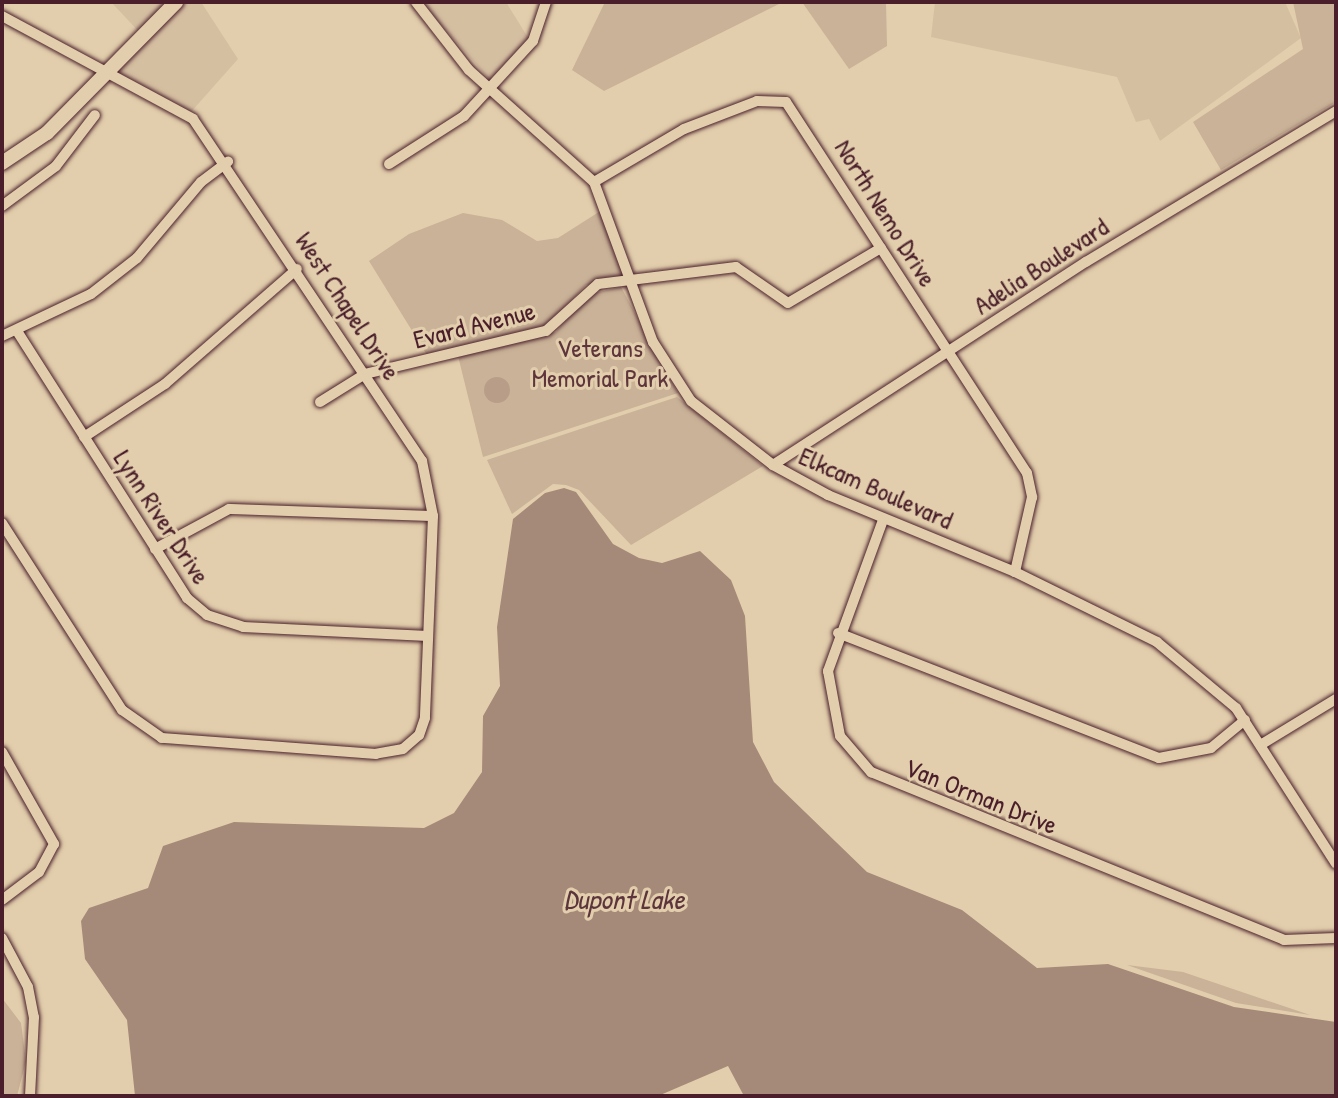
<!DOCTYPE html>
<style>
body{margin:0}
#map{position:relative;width:1338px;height:1098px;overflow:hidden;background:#e2ceac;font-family:"Patrick Hand",sans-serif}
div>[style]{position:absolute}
.built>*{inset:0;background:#d5bfa1}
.green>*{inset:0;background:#c9b297}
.water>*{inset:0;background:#a68a79}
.building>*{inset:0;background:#b89d88}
.round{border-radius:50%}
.roads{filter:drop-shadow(0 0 2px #4a1f2b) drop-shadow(0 0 2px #4a1f2b)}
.minor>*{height:10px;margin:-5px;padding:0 5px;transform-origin:5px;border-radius:5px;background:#e2ceac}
.major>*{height:14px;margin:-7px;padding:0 7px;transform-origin:7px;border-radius:7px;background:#e2ceac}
span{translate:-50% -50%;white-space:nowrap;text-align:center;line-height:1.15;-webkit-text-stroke:6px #e2ceac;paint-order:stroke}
.street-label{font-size:26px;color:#4a1f2b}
.park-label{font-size:26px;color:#5d353b}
.water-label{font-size:28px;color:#5c343b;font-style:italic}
.frame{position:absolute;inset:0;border:4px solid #4a1f2b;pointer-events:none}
</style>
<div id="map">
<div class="built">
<i style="clip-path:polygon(111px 2px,170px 2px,141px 34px)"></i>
<i style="clip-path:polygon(182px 2px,201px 2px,238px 59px,191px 112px,117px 72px)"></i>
<i style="clip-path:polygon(421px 2px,506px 2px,529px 39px,490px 80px)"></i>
<i style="clip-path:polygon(935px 2px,1285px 2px,1301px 38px,1160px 141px,1149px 119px,1136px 122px,1117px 77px,931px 37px)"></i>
</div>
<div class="green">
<i style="clip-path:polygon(605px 2px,783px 2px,604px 91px,572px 70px)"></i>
<i style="clip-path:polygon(802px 2px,886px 2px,887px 46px,849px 69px)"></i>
<i style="clip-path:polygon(1293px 2px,1336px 2px,1336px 102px,1221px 170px,1193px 122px,1303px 49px)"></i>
<i style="clip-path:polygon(602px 210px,627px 279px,586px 285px,545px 327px,427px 355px,369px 261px,409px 234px,463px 213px,502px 220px,537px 241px,558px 238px)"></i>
<i style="clip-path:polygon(621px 287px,678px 393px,483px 457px,458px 356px,556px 332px,586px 295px)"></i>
<i style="clip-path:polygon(677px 397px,763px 466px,631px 545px,579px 490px,566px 485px,553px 484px,512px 514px,487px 460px)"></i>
<i style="clip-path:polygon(1127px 965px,1183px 972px,1310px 1015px,1236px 1003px)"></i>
<i style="clip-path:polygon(2px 998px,21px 1023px,26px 1061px,17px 1096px,2px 1096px)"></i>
</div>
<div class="water">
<i style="clip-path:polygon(564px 488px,576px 492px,613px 544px,639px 558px,662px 563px,700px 551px,731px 580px,745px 616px,753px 742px,774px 782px,867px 872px,962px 910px,1037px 968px,1108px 964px,1234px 1007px,1336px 1022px,1336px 1096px,744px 1096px,728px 1066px,658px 1096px,135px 1096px,127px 1020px,85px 959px,81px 921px,89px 908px,148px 888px,163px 846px,234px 822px,424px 828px,454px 813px,482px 772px,483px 716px,500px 686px,497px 627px,513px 519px,545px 493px)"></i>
</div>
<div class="building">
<i class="round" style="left:484px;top:377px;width:26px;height:26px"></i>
</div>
<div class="roads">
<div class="minor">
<i style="left:416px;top:2px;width:86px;rotate:52.1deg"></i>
<i style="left:469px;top:70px;width:168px;rotate:41.9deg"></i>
<i style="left:594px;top:182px;width:171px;rotate:69.8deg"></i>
<i style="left:653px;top:342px;width:70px;rotate:57.2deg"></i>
<i style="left:691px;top:401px;width:104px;rotate:38deg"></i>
<i style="left:773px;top:465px;width:63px;rotate:28.6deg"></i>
<i style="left:828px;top:495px;width:202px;rotate:22.4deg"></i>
<i style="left:1015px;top:572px;width:158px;rotate:26.2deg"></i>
<i style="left:1157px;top:642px;width:103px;rotate:39.9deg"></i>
<i style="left:1236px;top:708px;width:185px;rotate:57.3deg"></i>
<i style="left:2px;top:16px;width:217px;rotate:28.3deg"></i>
<i style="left:193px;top:119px;width:412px;rotate:56.2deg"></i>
<i style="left:422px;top:461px;width:56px;rotate:78.7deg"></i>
<i style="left:433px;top:516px;width:202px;rotate:92.3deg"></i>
<i style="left:425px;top:718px;width:18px;rotate:109deg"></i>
<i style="left:419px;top:735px;width:21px;rotate:139deg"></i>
<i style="left:403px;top:749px;width:27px;rotate:170deg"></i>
<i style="left:376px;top:754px;width:215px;rotate:-175.7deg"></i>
<i style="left:162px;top:738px;width:49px;rotate:-145deg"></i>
<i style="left:122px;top:710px;width:222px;rotate:-122.7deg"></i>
<i style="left:389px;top:164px;width:89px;rotate:-32.6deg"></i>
<i style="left:464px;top:116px;width:102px;rotate:-47.4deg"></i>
<i style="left:533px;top:41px;width:41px;rotate:-71.6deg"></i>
<i style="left:594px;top:182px;width:104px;rotate:-30.5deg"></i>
<i style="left:684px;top:129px;width:78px;rotate:-21deg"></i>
<i style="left:757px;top:101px;width:29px;rotate:2deg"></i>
<i style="left:786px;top:102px;width:442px;rotate:57deg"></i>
<i style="left:1027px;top:473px;width:25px;rotate:78deg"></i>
<i style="left:1032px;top:497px;width:77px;rotate:102.8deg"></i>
<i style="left:2px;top:206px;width:67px;rotate:-36.5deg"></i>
<i style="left:56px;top:166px;width:64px;rotate:-52.6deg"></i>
<i style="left:17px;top:331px;width:317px;rotate:57.5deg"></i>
<i style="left:187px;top:598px;width:26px;rotate:40deg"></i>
<i style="left:207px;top:615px;width:38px;rotate:18deg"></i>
<i style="left:243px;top:627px;width:185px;rotate:2.8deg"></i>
<i style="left:2px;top:336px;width:98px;rotate:-25.3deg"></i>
<i style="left:91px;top:294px;width:58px;rotate:-38deg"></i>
<i style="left:137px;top:258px;width:99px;rotate:-49.9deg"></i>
<i style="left:201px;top:182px;width:34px;rotate:-37deg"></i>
<i style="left:320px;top:402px;width:53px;rotate:-31.9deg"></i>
<i style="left:365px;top:374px;width:186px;rotate:-13.4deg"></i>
<i style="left:546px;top:331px;width:70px;rotate:-42.1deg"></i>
<i style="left:598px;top:284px;width:139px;rotate:-7deg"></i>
<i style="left:736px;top:267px;width:63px;rotate:34.7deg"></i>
<i style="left:788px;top:303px;width:108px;rotate:-30.6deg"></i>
<i style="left:84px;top:437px;width:97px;rotate:-33.2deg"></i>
<i style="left:165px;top:384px;width:175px;rotate:-41.1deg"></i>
<i style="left:773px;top:465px;width:373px;rotate:-33deg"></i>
<i style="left:1086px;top:262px;width:292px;rotate:-31.1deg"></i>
<i style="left:883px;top:520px;width:161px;rotate:110deg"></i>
<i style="left:828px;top:671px;width:66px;rotate:79.5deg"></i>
<i style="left:840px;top:736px;width:48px;rotate:49.3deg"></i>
<i style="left:871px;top:772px;width:446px;rotate:22.1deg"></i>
<i style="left:1284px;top:940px;width:52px;rotate:-2.2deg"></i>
<i style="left:155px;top:549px;width:84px;rotate:-28.4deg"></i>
<i style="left:229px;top:509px;width:204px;rotate:2deg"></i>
<i style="left:838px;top:633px;width:344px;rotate:21.3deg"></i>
<i style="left:1159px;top:758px;width:53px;rotate:-10.9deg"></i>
<i style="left:1211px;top:748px;width:44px;rotate:-39.5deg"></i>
<i style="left:1262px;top:744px;width:87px;rotate:-31.3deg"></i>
<i style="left:2px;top:752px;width:106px;rotate:60.5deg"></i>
<i style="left:54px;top:844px;width:32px;rotate:118deg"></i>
<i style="left:39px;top:872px;width:46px;rotate:142.9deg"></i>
<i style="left:2px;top:938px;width:55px;rotate:62deg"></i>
<i style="left:28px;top:987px;width:31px;rotate:79deg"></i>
<i style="left:34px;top:1017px;width:79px;rotate:92.9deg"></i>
</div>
<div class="major">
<i style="left:2px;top:163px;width:54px;rotate:-33.7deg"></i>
<i style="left:47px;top:133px;width:184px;rotate:-45.4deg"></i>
</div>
</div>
<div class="street-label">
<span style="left:886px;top:213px;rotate:58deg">North Nemo Drive</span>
<span style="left:1041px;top:266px;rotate:-33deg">Adelia Boulevard</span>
<span style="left:348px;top:306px;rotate:57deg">West Chapel Drive</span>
<span style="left:474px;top:325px;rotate:-14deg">Evard Avenue</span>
<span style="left:876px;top:488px;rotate:24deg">Elkcam Boulevard</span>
<span style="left:162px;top:517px;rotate:57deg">Lynn River Drive</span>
<span style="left:981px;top:796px;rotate:22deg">Van Orman Drive</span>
</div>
<div class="park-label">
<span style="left:600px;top:363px">Veterans<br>Memorial Park</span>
</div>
<div class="water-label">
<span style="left:624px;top:899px">Dupont Lake</span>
</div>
<div class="frame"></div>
</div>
